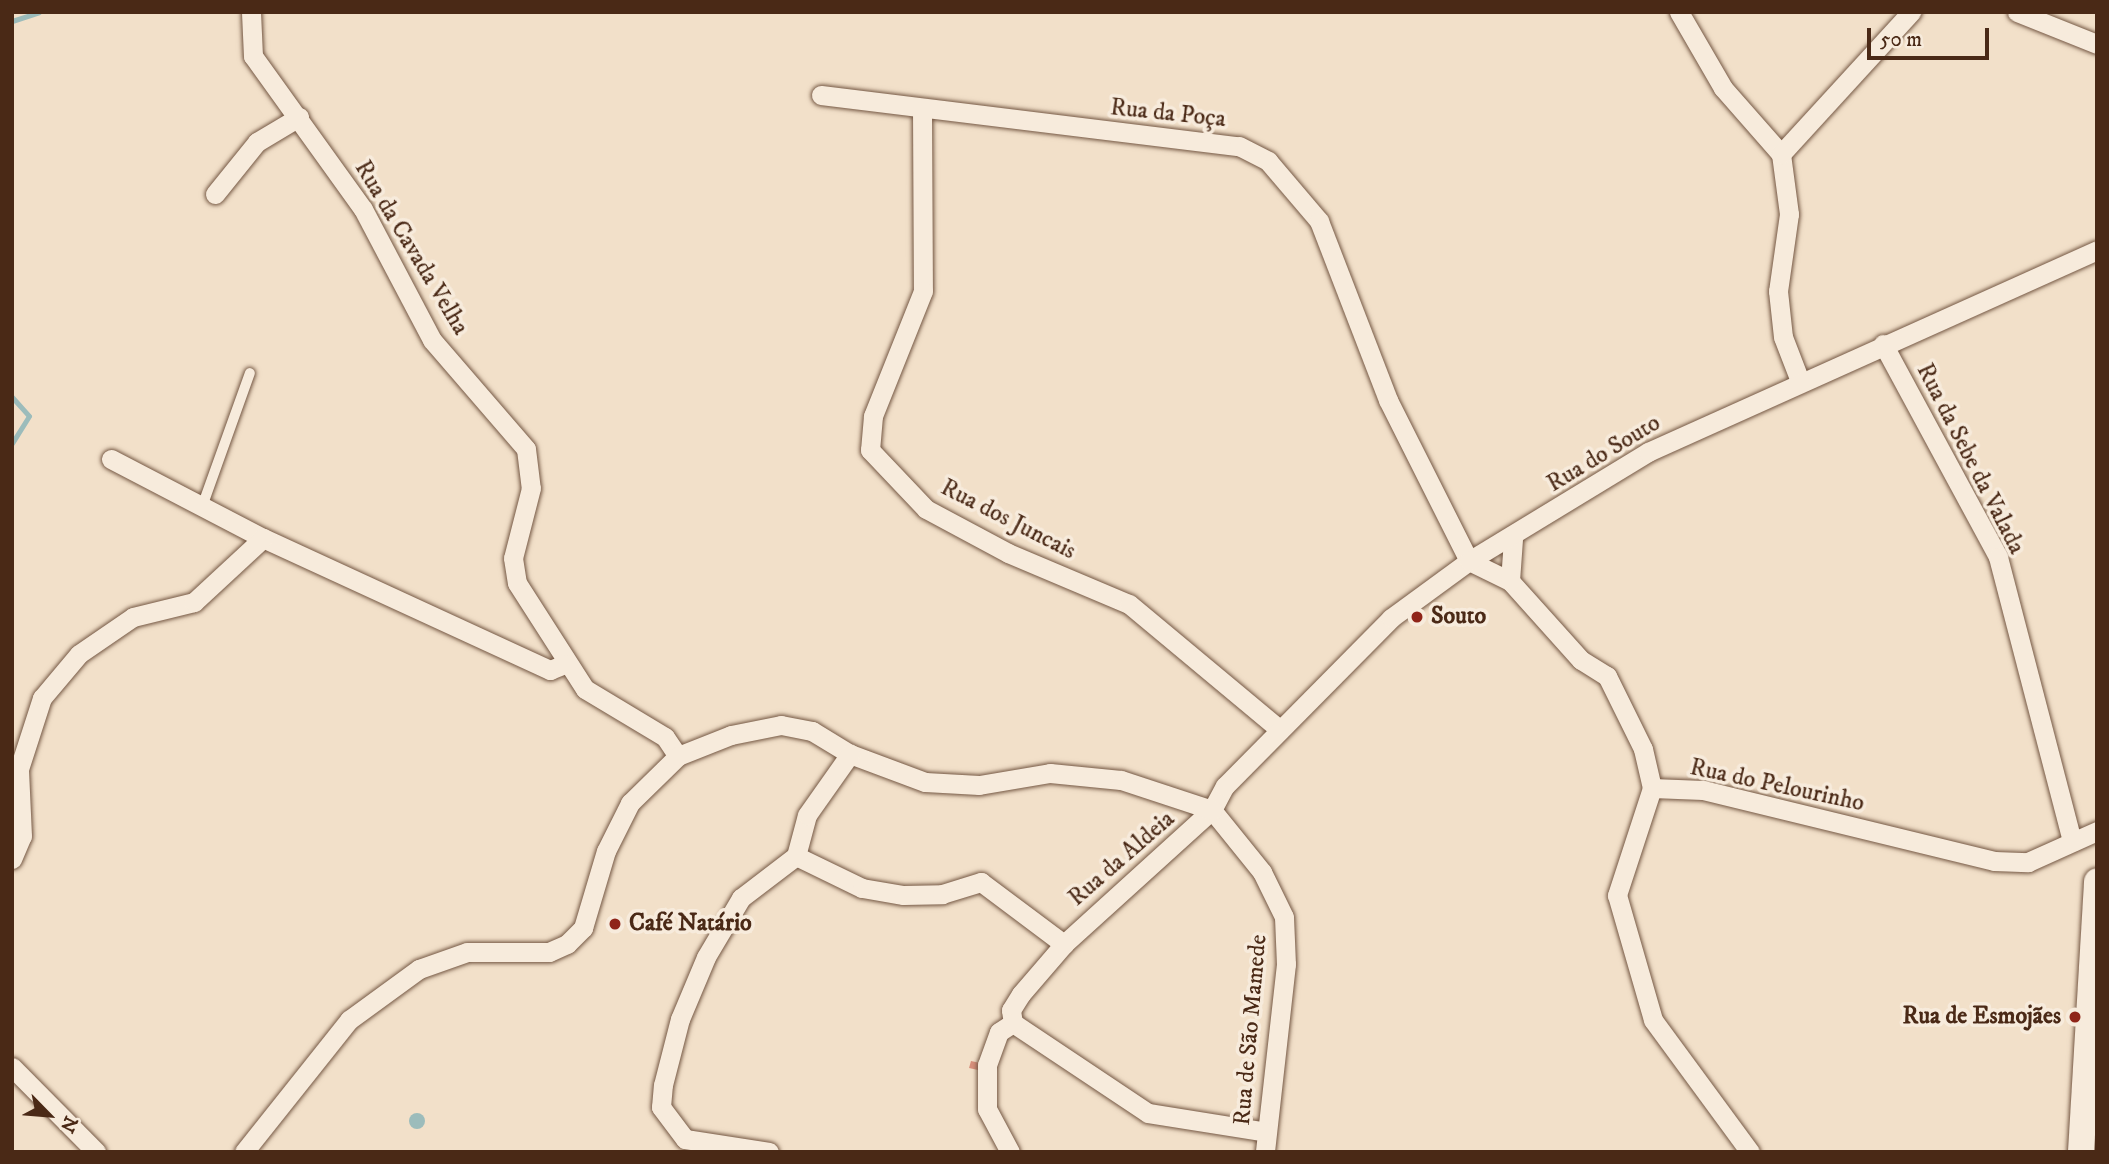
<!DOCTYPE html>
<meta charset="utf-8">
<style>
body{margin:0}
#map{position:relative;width:2109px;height:1164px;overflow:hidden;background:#f2e0c9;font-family:"IM FELL DW Pica",serif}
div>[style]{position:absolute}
.water>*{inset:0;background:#9cbcbb}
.round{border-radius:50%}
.stream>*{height:5px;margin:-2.5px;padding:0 2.5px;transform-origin:2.5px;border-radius:2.5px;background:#9cbcbb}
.building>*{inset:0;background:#d78f7b}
.roads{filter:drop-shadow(0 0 2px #745743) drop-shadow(0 0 2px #745743)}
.service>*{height:10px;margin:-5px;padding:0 5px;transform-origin:5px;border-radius:5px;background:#f7ebdc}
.minor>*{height:19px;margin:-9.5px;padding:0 9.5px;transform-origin:9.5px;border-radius:9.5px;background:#f7ebdc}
.secondary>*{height:26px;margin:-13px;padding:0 13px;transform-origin:13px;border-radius:13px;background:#f7ebdc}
.dots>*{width:19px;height:19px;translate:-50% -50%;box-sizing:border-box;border:4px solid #f7ebdc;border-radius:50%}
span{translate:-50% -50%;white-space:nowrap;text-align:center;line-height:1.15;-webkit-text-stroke:7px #f7ebdc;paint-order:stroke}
.street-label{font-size:24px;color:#4a2916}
.poi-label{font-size:24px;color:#4a2916;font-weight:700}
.left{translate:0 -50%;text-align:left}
.right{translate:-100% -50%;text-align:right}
.frame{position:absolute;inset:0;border:14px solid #4a2916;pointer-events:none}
.north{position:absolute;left:14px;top:1080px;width:70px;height:70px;-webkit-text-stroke:5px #f7ebdc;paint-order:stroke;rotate:115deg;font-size:19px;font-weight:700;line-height:28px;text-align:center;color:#4a2916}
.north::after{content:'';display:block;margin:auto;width:24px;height:32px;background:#4a2916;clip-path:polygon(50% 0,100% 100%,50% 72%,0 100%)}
.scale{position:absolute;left:1867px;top:28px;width:122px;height:32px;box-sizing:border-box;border:4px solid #4a2916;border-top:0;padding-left:9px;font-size:21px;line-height:24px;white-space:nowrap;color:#4a2916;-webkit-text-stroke:5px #f7ebdc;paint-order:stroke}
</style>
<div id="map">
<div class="water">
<i class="round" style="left:409px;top:1113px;width:16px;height:16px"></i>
</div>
<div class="stream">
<i style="left:12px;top:21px;width:28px;rotate:-18deg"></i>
<i style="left:12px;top:397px;width:25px;rotate:48deg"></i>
<i style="left:29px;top:416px;width:32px;rotate:122deg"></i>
</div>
<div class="building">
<i style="clip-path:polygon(971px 1061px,980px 1063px,978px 1070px,969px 1068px)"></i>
</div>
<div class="roads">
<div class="service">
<i style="left:203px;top:504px;width:139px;rotate:-70.3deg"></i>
</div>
<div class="minor">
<i style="left:251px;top:12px;width:44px;rotate:87.4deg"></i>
<i style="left:253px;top:56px;width:188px;rotate:54.3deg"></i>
<i style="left:363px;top:209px;width:148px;rotate:62.2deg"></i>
<i style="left:432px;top:340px;width:144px;rotate:49.2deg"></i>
<i style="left:526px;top:449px;width:39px;rotate:83deg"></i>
<i style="left:531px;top:488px;width:72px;rotate:104.4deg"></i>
<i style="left:513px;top:558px;width:25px;rotate:81deg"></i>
<i style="left:517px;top:583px;width:126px;rotate:57.3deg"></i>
<i style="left:585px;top:689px;width:93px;rotate:31deg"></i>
<i style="left:665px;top:737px;width:23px;rotate:56deg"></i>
<i style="left:1679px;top:12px;width:88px;rotate:59.9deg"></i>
<i style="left:1723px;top:88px;width:88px;rotate:48.7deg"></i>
<i style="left:1781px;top:154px;width:61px;rotate:82.4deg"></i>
<i style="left:1789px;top:214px;width:78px;rotate:98.1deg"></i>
<i style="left:1778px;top:291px;width:46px;rotate:83.8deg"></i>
<i style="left:1783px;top:337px;width:47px;rotate:68.9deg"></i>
<i style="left:2017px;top:12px;width:86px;rotate:21.8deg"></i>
<i style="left:821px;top:95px;width:421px;rotate:7deg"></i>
<i style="left:1239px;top:146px;width:33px;rotate:27deg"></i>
<i style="left:1268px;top:161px;width:79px;rotate:49.6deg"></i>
<i style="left:1319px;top:221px;width:192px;rotate:68.9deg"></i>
<i style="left:1388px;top:400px;width:180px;rotate:63.3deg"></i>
<i style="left:922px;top:110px;width:181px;rotate:89.7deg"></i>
<i style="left:923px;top:291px;width:135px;rotate:111.8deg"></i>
<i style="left:873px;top:416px;width:34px;rotate:95deg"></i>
<i style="left:870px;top:450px;width:81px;rotate:46.5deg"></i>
<i style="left:926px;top:509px;width:93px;rotate:28.2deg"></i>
<i style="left:1008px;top:553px;width:131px;rotate:22.9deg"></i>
<i style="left:1129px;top:604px;width:195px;rotate:39.8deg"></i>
<i style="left:1781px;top:154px;width:193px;rotate:-47.5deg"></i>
<i style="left:215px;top:194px;width:67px;rotate:-51.1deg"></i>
<i style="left:257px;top:142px;width:49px;rotate:-30.8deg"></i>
<i style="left:1883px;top:344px;width:242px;rotate:61.6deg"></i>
<i style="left:1998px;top:557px;width:294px;rotate:75.4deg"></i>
<i style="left:111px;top:459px;width:171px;rotate:27.5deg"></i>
<i style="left:263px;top:538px;width:316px;rotate:24.7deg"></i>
<i style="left:550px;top:670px;width:16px;rotate:-22deg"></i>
<i style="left:1469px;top:561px;width:46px;rotate:26deg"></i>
<i style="left:1510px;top:581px;width:106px;rotate:48.1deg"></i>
<i style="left:1581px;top:660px;width:31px;rotate:32deg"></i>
<i style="left:1607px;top:676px;width:81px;rotate:63.7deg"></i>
<i style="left:1643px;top:749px;width:40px;rotate:77deg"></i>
<i style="left:1652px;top:788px;width:113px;rotate:108.1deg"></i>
<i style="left:1617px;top:895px;width:130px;rotate:73.9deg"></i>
<i style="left:1653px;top:1020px;width:164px;rotate:53.7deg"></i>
<i style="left:1510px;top:581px;width:42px;rotate:-85.9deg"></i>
<i style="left:1652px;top:788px;width:51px;rotate:2.2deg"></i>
<i style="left:1703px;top:790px;width:300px;rotate:13.7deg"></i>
<i style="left:1994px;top:861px;width:34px;rotate:2deg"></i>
<i style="left:2028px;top:862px;width:76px;rotate:-24.2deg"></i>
<i style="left:1212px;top:810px;width:80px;rotate:51.1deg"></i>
<i style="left:1262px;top:872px;width:50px;rotate:63.9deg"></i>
<i style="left:1284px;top:917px;width:47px;rotate:87.6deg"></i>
<i style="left:1286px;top:964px;width:189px;rotate:96.4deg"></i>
<i style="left:796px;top:856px;width:73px;rotate:25.9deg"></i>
<i style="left:862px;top:888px;width:42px;rotate:9.7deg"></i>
<i style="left:903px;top:895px;width:39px;rotate:-1deg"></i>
<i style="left:942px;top:894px;width:41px;rotate:-17.1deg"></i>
<i style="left:981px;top:882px;width:104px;rotate:36.8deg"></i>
<i style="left:12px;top:859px;width:25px;rotate:-67deg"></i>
<i style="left:22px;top:836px;width:67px;rotate:-92.6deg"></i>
<i style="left:19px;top:769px;width:75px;rotate:-72.1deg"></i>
<i style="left:42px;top:698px;width:57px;rotate:-49.9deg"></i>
<i style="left:79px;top:654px;width:65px;rotate:-34.4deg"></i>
<i style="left:133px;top:617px;width:63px;rotate:-13.8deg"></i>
<i style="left:194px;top:602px;width:94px;rotate:-42.8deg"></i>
<i style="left:1013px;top:1023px;width:13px;rotate:-99deg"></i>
<i style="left:1011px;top:1010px;width:19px;rotate:-58deg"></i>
<i style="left:1021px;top:994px;width:66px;rotate:-49.3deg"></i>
<i style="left:1064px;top:944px;width:200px;rotate:-42.2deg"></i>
<i style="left:1212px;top:810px;width:27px;rotate:-62deg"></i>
<i style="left:1225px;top:786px;width:236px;rotate:-45.3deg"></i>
<i style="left:1391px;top:618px;width:97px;rotate:-36.2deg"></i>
<i style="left:1469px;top:561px;width:210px;rotate:-31.3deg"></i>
<i style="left:1648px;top:452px;width:492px;rotate:-24.2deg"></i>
<i style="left:1013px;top:1023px;width:162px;rotate:33.7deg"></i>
<i style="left:1148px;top:1113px;width:120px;rotate:9.1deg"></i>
<i style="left:12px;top:1067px;width:120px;rotate:45.3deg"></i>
<i style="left:244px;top:1152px;width:169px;rotate:-51.5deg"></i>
<i style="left:349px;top:1020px;width:87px;rotate:-36.1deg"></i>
<i style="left:419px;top:969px;width:51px;rotate:-19.5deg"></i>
<i style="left:467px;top:952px;width:82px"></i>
<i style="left:549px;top:952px;width:20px;rotate:-24deg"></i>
<i style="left:567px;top:944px;width:23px;rotate:-45deg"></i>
<i style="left:583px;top:928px;width:80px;rotate:-73.4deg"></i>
<i style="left:606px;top:851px;width:54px;rotate:-63.4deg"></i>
<i style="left:630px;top:803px;width:67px;rotate:-44.4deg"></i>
<i style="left:678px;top:756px;width:57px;rotate:-21.6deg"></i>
<i style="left:731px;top:735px;width:51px;rotate:-11.3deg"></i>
<i style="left:781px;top:725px;width:32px;rotate:11deg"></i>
<i style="left:812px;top:731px;width:44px;rotate:31.2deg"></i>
<i style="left:850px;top:754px;width:80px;rotate:20.5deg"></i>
<i style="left:925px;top:782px;width:54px;rotate:3.2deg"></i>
<i style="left:979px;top:785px;width:72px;rotate:-9.6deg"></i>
<i style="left:1050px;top:773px;width:71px;rotate:5.6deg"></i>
<i style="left:1121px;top:780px;width:96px;rotate:18.2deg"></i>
<i style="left:769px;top:1152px;width:85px;rotate:-171.2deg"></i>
<i style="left:685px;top:1139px;width:40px;rotate:-127deg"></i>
<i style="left:661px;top:1107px;width:22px;rotate:-85deg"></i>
<i style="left:663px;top:1085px;width:68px;rotate:-75.6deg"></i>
<i style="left:680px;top:1019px;width:67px;rotate:-67.2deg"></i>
<i style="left:706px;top:957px;width:69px;rotate:-59.3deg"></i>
<i style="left:741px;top:898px;width:69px;rotate:-37.4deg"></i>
<i style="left:796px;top:856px;width:42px;rotate:-75deg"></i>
<i style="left:807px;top:815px;width:75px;rotate:-54.8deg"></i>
<i style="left:1010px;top:1152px;width:49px;rotate:-118.1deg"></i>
<i style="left:987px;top:1109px;width:44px;rotate:-90deg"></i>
<i style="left:987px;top:1065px;width:35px;rotate:-70deg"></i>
<i style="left:999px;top:1032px;width:17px;rotate:-33deg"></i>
</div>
<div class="secondary">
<i style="left:2081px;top:1152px;width:271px;rotate:-86.6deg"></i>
</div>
</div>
<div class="dots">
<i style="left:1417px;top:617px;background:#8f2418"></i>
<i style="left:615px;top:924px;background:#8f2418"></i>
<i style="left:2075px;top:1017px;background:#8f2418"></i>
</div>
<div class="street-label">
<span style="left:1168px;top:114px;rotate:6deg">Rua da Poça</span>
<span style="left:411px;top:248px;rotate:59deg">Rua da Cavada Velha</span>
<span style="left:1604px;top:454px;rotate:-31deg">Rua do Souto</span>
<span style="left:1970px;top:459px;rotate:63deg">Rua da Sebe da Valada</span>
<span style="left:1008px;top:520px;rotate:27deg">Rua dos Juncais</span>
<span style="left:1777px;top:786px;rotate:12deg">Rua do Pelourinho</span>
<span style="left:1122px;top:859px;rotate:-41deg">Rua da Aldeia</span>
<span style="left:1251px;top:1030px;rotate:-85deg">Rua de São Mamede</span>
</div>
<div class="poi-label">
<span class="left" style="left:1431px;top:617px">Souto</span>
<span class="left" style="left:629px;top:924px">Café Natário</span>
<span class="right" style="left:2061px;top:1017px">Rua de Esmojães</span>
</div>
<div class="frame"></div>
<div class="north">N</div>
<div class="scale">50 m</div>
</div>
